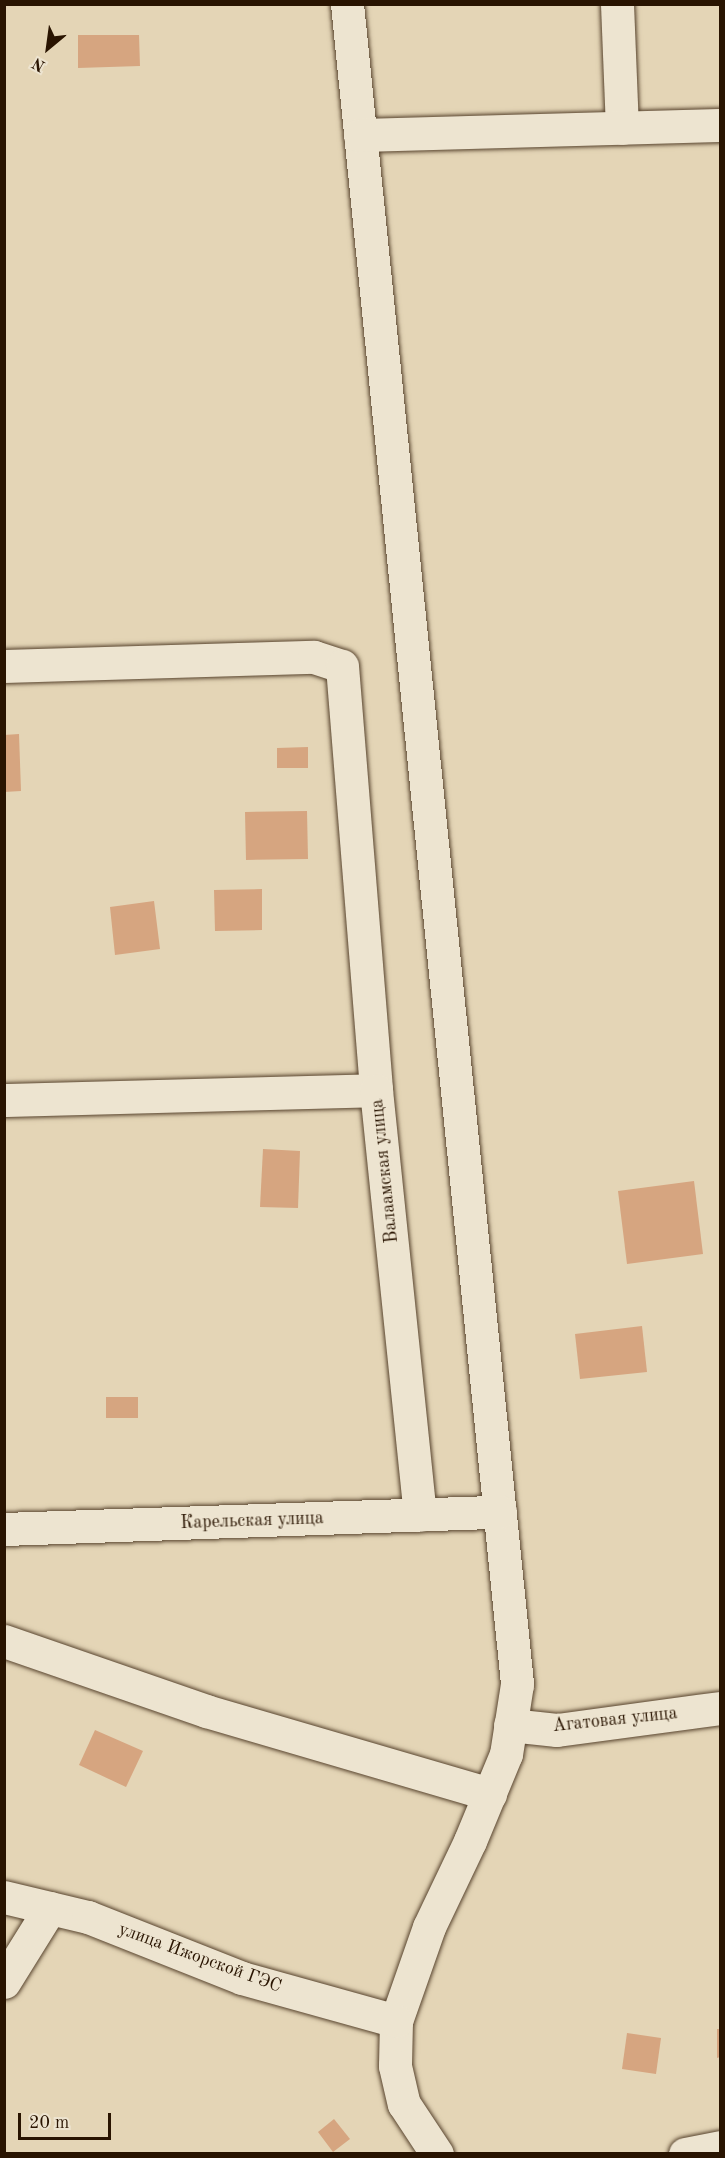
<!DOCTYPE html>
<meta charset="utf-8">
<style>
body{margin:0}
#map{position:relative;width:725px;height:2158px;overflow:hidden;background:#e4d5b6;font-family:"Old Standard TT",serif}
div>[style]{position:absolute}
.building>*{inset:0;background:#d6a580}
.roads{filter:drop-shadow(0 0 2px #58442e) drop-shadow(0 0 2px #58442e)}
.minor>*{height:33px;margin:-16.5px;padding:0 16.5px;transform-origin:16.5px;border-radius:16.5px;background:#ede4d0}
span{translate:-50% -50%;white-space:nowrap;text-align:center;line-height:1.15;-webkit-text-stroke:4.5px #ede4d0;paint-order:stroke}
.street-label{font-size:18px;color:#291401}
.frame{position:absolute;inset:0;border:6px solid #291401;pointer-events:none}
.north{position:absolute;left:18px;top:18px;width:60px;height:60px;-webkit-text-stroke:4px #ede4d0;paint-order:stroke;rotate:209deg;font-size:16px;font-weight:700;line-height:24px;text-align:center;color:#291401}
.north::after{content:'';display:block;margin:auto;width:21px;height:27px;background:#291401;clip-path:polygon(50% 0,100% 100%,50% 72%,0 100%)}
.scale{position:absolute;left:18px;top:2113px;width:93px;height:27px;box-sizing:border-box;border:3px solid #291401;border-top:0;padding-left:8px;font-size:18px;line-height:21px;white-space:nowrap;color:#291401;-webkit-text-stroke:4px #ede4d0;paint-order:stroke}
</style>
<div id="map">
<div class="building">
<i style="clip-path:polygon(78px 35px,139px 35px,140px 66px,78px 68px)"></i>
<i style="clip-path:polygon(19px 734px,21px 791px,4px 792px,4px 735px)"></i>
<i style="clip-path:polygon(308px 747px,308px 768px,277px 768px,277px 748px)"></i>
<i style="clip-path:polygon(307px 811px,308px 859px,246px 860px,245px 812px)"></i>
<i style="clip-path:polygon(262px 889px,262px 930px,215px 931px,214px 890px)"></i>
<i style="clip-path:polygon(154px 901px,160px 949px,115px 955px,110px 907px)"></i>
<i style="clip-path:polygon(263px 1149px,300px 1151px,298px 1208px,260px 1207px)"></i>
<i style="clip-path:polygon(694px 1181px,703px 1254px,627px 1264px,618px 1191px)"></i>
<i style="clip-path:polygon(642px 1326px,647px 1372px,580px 1379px,575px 1334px)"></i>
<i style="clip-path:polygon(106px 1397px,138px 1397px,138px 1418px,106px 1418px)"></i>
<i style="clip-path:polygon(95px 1730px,143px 1751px,126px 1787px,79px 1765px)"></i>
<i style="clip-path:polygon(717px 2029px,720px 2029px,720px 2057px,717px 2058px)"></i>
<i style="clip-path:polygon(627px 2033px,661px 2038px,656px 2074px,622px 2069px)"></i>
<i style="clip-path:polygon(334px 2119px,350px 2139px,333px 2152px,318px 2132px)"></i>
</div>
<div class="roads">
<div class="minor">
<i style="left:347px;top:4px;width:1689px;rotate:84.22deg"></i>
<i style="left:517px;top:1684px;width:71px;rotate:98.9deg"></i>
<i style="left:506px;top:1754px;width:94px;rotate:112.5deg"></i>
<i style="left:470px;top:1841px;width:95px;rotate:115.5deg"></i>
<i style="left:429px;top:1927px;width:100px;rotate:109.3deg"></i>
<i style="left:396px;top:2021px;width:45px;rotate:91.3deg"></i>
<i style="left:395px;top:2066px;width:39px;rotate:77deg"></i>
<i style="left:404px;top:2104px;width:60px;rotate:56.6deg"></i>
<i style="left:617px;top:4px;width:124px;rotate:87.7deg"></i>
<i style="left:360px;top:135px;width:360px;rotate:-1.6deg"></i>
<i style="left:4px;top:666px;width:310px;rotate:-1.7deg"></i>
<i style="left:314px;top:657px;width:29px;rotate:18deg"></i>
<i style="left:342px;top:666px;width:425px;rotate:85.4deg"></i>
<i style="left:4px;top:1100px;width:372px;rotate:-1.5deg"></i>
<i style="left:376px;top:1090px;width:427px;rotate:84.1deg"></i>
<i style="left:4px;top:1529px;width:496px;rotate:-2deg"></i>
<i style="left:4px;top:1641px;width:214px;rotate:19.1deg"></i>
<i style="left:206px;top:1711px;width:296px;rotate:16.3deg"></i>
<i style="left:510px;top:1725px;width:47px;rotate:6.1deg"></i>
<i style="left:557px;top:1730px;width:164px;rotate:-7.7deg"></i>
<i style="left:4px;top:1897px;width:86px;rotate:13.4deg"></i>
<i style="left:88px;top:1917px;width:166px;rotate:21.6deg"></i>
<i style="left:242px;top:1978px;width:160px;rotate:15.6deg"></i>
<i style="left:4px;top:1982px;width:87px;rotate:-58.1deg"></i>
<i style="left:685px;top:2154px;width:36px;rotate:-11deg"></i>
</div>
</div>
<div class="street-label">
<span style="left:385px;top:1171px;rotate:-96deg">Валаамская улица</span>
<span style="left:252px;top:1521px;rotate:-2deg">Карельская улица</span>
<span style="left:615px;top:1720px;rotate:-6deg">Агатовая улица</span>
<span style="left:200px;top:1958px;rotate:20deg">улица Ижорской ГЭС</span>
</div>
<div class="frame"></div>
<div class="north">N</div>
<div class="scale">20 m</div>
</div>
